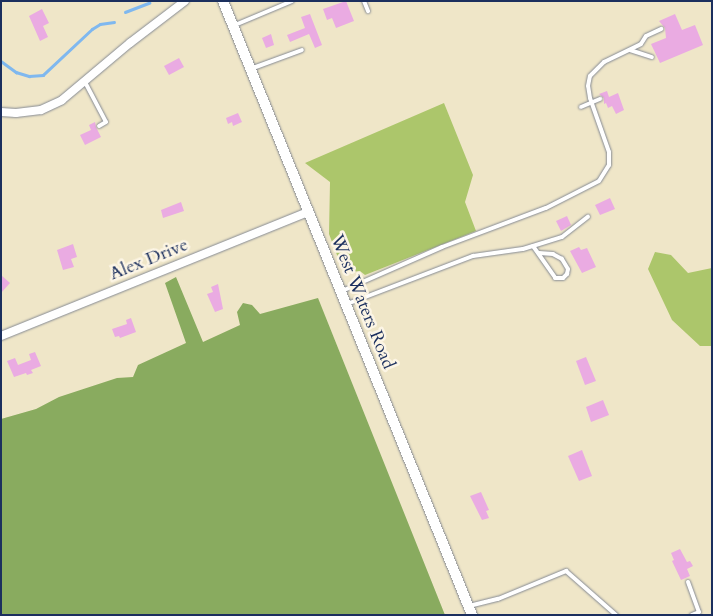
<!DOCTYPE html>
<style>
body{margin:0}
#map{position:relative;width:713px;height:616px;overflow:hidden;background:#efe6c8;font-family:Cardo,serif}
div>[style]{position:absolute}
.green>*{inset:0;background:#acc66b}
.forest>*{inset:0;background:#89ab5f}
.stream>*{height:2.5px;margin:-1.25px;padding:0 1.25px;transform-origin:1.25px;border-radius:1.25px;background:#7fb8ef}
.building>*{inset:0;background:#eaabe2}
.roads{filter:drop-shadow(0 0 1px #858a93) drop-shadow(0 0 1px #858a93)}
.service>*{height:4px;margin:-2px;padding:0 2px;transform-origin:2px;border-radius:2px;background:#fff}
.minor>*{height:8px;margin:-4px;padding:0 4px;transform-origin:4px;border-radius:4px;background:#fff}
.tertiary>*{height:10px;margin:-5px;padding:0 5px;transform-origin:5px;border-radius:5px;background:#fff}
span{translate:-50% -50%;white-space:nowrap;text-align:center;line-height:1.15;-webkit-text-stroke:5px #fcf5e5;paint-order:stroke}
.street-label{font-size:18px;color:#1b2f5e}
.frame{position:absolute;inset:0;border:2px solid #1b2f5e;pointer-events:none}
</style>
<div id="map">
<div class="green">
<i style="clip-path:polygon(444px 103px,473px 175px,465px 202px,476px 231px,365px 275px,360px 271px,351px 272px,337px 255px,329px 234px,330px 182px,305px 163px)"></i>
<i style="clip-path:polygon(655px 252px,671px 255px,688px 273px,712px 268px,712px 346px,700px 346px,672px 320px,648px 269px)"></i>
</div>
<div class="forest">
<i style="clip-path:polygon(176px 277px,203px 342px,240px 325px,237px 312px,243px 303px,252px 305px,260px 314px,318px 298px,445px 615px,1px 615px,1px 419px,36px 409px,59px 397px,117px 378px,133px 377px,138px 365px,186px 343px,165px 283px)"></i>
</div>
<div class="stream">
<i style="left:125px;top:12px;width:26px;rotate:-21deg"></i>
<i style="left:1px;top:61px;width:19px;rotate:36deg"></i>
<i style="left:16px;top:72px;width:14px;rotate:17deg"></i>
<i style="left:29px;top:76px;width:14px;rotate:-4deg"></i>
<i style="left:43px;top:75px;width:67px;rotate:-43.2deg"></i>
<i style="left:92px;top:29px;width:9px;rotate:-32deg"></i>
<i style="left:100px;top:24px;width:14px;rotate:-8deg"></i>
</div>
<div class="building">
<i style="clip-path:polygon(346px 1px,354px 21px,336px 28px,332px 18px,327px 20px,323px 9px)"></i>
<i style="clip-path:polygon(42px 9px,49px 23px,43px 26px,48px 37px,40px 41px,29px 16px)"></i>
<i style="clip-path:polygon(310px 14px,322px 45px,315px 48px,309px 34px,290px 42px,287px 35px,305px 28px,301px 17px)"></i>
<i style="clip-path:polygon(675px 14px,682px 30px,695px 25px,703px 45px,660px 63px,651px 44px,666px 38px,665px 28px,659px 21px)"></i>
<i style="clip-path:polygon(271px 34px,274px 45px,266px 48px,262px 38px)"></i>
<i style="clip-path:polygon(179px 58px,184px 67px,169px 75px,164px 66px)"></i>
<i style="clip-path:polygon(607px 91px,609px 97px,618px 93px,624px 110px,616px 114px,612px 106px,608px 108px,606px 103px,604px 104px,604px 98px,599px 94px)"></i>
<i style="clip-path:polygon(238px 113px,242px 122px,233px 126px,232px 122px,228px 124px,226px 118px)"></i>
<i style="clip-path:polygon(95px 122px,96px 127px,101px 137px,85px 145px,80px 135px,91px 130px,89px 125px)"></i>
<i style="clip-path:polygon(610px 198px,615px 209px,600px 215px,595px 205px)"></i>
<i style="clip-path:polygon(181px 202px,184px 211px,163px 218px,161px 210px)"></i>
<i style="clip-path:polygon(567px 216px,571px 225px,561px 231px,556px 221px)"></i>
<i style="clip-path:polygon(73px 244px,77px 257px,71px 259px,74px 267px,63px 270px,57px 250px)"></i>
<i style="clip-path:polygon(579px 247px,581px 250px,587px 248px,596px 267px,582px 273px,570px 251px)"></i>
<i style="clip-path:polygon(1px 275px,10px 283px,1px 293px)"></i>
<i style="clip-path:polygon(218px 284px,223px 309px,215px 312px,207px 294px,213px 292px,211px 287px)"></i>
<i style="clip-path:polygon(131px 318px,136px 332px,120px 338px,119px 336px,115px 337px,112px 329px,127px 324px,126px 320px)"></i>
<i style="clip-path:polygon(35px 352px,41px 366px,31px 370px,33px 373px,27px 375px,26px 373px,14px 377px,7px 361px,15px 358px,18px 365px,31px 360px,29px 354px)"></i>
<i style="clip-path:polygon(586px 357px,596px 381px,585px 385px,576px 361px)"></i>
<i style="clip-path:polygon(603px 400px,609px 415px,591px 422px,586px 407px)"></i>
<i style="clip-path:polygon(582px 450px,592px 476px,579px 481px,568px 456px)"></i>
<i style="clip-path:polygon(481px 492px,489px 510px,486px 511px,489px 518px,482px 520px,470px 496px)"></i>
<i style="clip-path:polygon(680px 549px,687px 562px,690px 561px,693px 566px,687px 569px,690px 576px,681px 580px,672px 561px,674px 560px,671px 553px)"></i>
</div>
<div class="roads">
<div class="service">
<i style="left:364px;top:1px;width:11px;rotate:68deg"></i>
<i style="left:235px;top:25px;width:62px;rotate:-22.8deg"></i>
<i style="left:630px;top:50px;width:23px;rotate:18deg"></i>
<i style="left:253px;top:68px;width:52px;rotate:-20.2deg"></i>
<i style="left:85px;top:82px;width:45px;rotate:62.3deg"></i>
<i style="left:106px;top:122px;width:8px;rotate:150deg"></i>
<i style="left:581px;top:107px;width:21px;rotate:-23deg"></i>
<i style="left:533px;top:246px;width:39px;rotate:55deg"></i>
<i style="left:555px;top:278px;width:8px"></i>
<i style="left:563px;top:278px;width:6px;rotate:-45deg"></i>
<i style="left:567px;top:274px;width:5px;rotate:-79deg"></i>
<i style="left:568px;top:269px;width:12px;rotate:-121deg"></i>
<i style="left:562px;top:259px;width:10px;rotate:-151deg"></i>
<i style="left:553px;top:254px;width:14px;rotate:-176deg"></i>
<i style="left:342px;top:291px;width:109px;rotate:-23.7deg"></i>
<i style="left:442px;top:247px;width:111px;rotate:-20.6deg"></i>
<i style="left:546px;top:208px;width:59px;rotate:-27deg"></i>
<i style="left:599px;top:181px;width:19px;rotate:-58deg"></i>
<i style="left:609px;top:165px;width:13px;rotate:-90deg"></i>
<i style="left:609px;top:152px;width:57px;rotate:-109.4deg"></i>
<i style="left:590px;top:98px;width:12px;rotate:-99deg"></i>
<i style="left:588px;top:86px;width:10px;rotate:-79deg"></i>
<i style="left:590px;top:76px;width:20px;rotate:-45deg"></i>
<i style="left:604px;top:62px;width:41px;rotate:-25.9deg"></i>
<i style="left:641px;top:44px;width:9px;rotate:-58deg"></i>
<i style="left:646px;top:36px;width:17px;rotate:-25deg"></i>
<i style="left:347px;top:304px;width:135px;rotate:-20.9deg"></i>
<i style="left:473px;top:256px;width:50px;rotate:-8deg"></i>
<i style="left:523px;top:249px;width:41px;rotate:-17.1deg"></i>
<i style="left:562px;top:237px;width:33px;rotate:-38deg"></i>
<i style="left:688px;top:582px;width:32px;rotate:70deg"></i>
<i style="left:699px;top:612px;width:8px;rotate:157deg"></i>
<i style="left:469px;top:606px;width:30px;rotate:-14deg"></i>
<i style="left:498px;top:599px;width:74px;rotate:-22.4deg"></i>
<i style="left:566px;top:571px;width:67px;rotate:41.3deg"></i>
</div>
<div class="minor">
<i style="left:1px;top:112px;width:15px;rotate:4deg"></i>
<i style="left:16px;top:113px;width:25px;rotate:-7deg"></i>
<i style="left:41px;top:110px;width:23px;rotate:-25deg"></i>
<i style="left:62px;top:100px;width:89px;rotate:-40deg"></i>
<i style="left:130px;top:43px;width:69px;rotate:-37.4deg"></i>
<i style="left:1px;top:336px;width:331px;rotate:-22deg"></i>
</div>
<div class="tertiary">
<i style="left:223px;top:1px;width:663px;rotate:67.93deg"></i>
</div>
</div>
<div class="street-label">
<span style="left:149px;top:260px;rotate:-22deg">Alex Drive</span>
<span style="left:362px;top:302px;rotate:68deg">West Waters Road</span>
</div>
<div class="frame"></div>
</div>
